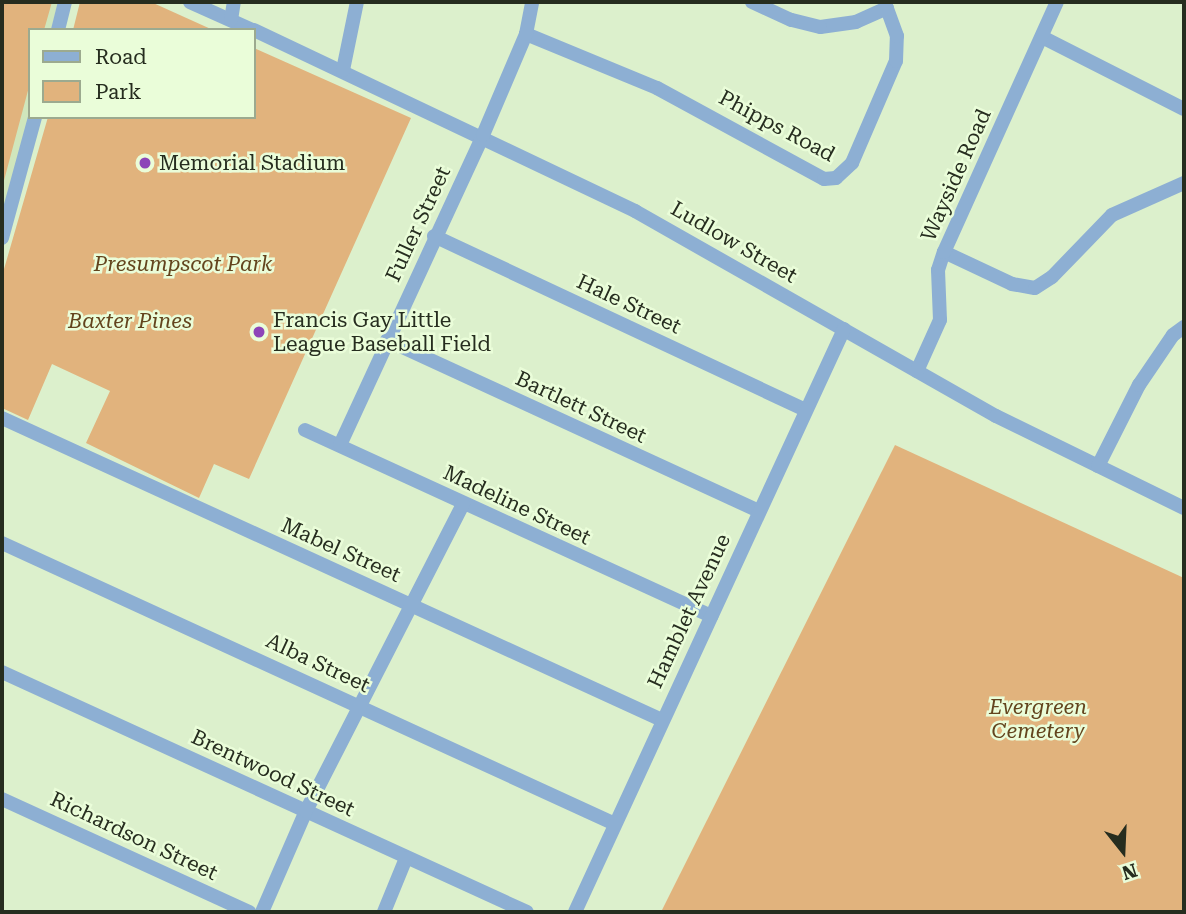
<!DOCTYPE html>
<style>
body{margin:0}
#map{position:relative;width:1186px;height:914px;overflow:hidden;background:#dcf0cc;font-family:"Roboto Serif",serif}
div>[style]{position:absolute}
.built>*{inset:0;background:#d0e6bc}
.green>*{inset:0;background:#e1b37d}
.minor>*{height:14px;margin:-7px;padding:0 7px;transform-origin:7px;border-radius:7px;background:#8dafd3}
.dots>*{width:19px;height:19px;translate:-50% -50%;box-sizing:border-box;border:4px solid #eafdd9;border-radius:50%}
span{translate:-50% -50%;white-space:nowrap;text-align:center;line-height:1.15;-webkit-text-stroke:5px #eafdd9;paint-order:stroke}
.street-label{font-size:21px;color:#262d1f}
.poi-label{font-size:21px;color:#262d1f}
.left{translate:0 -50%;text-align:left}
.park-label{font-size:21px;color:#63441d;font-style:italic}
.frame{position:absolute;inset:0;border:4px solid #262d1f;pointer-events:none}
.legend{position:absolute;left:28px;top:28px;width:228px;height:91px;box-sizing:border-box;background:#eafdd9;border:2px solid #9caa8f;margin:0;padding:9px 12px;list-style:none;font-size:21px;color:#262d1f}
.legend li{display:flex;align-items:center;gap:14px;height:35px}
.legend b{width:35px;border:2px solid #9caa8f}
.north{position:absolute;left:1088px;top:816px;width:70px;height:70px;-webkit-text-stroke:5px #eafdd9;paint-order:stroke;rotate:162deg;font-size:19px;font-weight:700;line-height:28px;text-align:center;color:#262d1f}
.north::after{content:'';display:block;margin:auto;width:24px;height:32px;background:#262d1f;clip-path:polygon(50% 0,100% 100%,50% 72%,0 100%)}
</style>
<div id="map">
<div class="built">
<i style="clip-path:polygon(2px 2px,58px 2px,51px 30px,30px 30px,30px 111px,2px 221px)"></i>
</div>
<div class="green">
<i style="clip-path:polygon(2px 2px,52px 2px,44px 30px,30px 30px,30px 83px,2px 188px)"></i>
<i style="clip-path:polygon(80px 2px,151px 2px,213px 30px,73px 30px)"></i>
<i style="clip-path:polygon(254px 48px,411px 118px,249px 479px,214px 464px,199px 498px,86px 443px,110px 391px,52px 364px,28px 420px,2px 408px,2px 276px,48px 117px,254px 117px)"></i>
<i style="clip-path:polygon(895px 445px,1184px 578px,1184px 912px,661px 912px)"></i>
</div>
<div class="minor">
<i style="left:190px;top:2px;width:68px;rotate:24.3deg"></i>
<i style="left:231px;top:20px;width:18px;rotate:-81deg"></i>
<i style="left:58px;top:30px;width:29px;rotate:-76deg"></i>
<i style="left:254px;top:30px;width:422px;rotate:25.4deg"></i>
<i style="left:635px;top:211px;width:415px;rotate:29.6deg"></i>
<i style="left:996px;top:416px;width:209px;rotate:26.1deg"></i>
<i style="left:526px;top:34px;width:142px;rotate:22.4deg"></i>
<i style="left:657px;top:88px;width:190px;rotate:28.6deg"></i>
<i style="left:824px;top:179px;width:12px;rotate:-5deg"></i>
<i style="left:836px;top:178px;width:22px;rotate:-43deg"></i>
<i style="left:852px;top:163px;width:111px;rotate:-66.7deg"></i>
<i style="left:896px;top:61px;width:25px;rotate:-88deg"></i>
<i style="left:897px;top:36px;width:30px;rotate:-110deg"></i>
<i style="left:887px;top:8px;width:34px;rotate:156deg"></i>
<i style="left:856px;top:22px;width:36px;rotate:172deg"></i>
<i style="left:820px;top:27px;width:30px;rotate:-166deg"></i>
<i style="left:791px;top:20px;width:43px;rotate:-155.2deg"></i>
<i style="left:1042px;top:37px;width:159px;rotate:26.9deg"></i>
<i style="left:343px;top:70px;width:69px;rotate:-78.4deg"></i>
<i style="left:434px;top:236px;width:410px;rotate:25.1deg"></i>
<i style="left:2px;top:238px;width:125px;rotate:-74.7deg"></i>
<i style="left:944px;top:252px;width:75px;rotate:25.2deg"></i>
<i style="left:1012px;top:284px;width:23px;rotate:10deg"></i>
<i style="left:1035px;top:288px;width:20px;rotate:-33deg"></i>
<i style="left:1052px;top:277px;width:86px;rotate:-45.9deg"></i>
<i style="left:1112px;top:215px;width:79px;rotate:-24deg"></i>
<i style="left:387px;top:340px;width:409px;rotate:24.7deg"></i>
<i style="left:917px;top:371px;width:56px;rotate:-65.7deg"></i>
<i style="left:940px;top:320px;width:50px;rotate:-92.3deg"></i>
<i style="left:938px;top:270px;width:19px;rotate:-72deg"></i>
<i style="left:944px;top:252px;width:274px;rotate:-65.7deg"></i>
<i style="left:2px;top:418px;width:726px;rotate:24.59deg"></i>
<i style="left:305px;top:430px;width:447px;rotate:24.6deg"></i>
<i style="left:340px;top:445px;width:341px;rotate:-65.2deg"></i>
<i style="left:483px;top:135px;width:110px;rotate:-66.9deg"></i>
<i style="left:526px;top:34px;width:33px;rotate:-79deg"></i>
<i style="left:1098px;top:466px;width:91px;rotate:-63.2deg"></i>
<i style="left:1139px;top:385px;width:60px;rotate:-55.8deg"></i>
<i style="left:1173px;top:335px;width:14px;rotate:-36deg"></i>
<i style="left:2px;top:543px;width:674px;rotate:24.63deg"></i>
<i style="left:2px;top:672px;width:577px;rotate:24.57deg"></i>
<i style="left:2px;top:799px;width:272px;rotate:24.6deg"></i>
<i style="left:262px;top:912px;width:110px;rotate:-66.5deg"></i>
<i style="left:306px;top:811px;width:345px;rotate:-62.9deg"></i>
<i style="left:384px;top:912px;width:58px;rotate:-67.8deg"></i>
<i style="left:575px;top:912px;width:642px;rotate:-65.23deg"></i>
</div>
<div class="dots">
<i style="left:145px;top:163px;background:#8d45b8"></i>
<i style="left:259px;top:332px;background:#8d45b8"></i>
</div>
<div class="street-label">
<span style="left:777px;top:126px;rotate:28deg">Phipps Road</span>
<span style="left:956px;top:175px;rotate:-66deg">Wayside Road</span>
<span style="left:418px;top:224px;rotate:-65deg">Fuller Street</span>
<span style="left:734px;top:242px;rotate:30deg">Ludlow Street</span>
<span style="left:629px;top:304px;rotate:25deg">Hale Street</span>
<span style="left:581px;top:407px;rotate:25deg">Bartlett Street</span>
<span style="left:517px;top:505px;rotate:25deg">Madeline Street</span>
<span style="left:341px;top:550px;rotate:24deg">Mabel Street</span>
<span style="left:689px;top:611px;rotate:-65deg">Hamblet Avenue</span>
<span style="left:318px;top:663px;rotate:25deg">Alba Street</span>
<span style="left:273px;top:773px;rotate:25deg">Brentwood Street</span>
<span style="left:134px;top:836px;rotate:25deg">Richardson Street</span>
</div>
<div class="poi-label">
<span class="left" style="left:159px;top:163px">Memorial Stadium</span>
<span class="left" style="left:273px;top:332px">Francis Gay Little<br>League Baseball Field</span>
</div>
<div class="park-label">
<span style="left:183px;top:264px">Presumpscot Park</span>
<span style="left:130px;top:321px">Baxter Pines</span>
<span style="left:1038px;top:719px">Evergreen<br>Cemetery</span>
</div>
<div class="frame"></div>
<ul class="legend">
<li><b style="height:9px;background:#8dafd3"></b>Road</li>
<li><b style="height:19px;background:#e1b37d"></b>Park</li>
</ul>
<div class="north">N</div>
</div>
